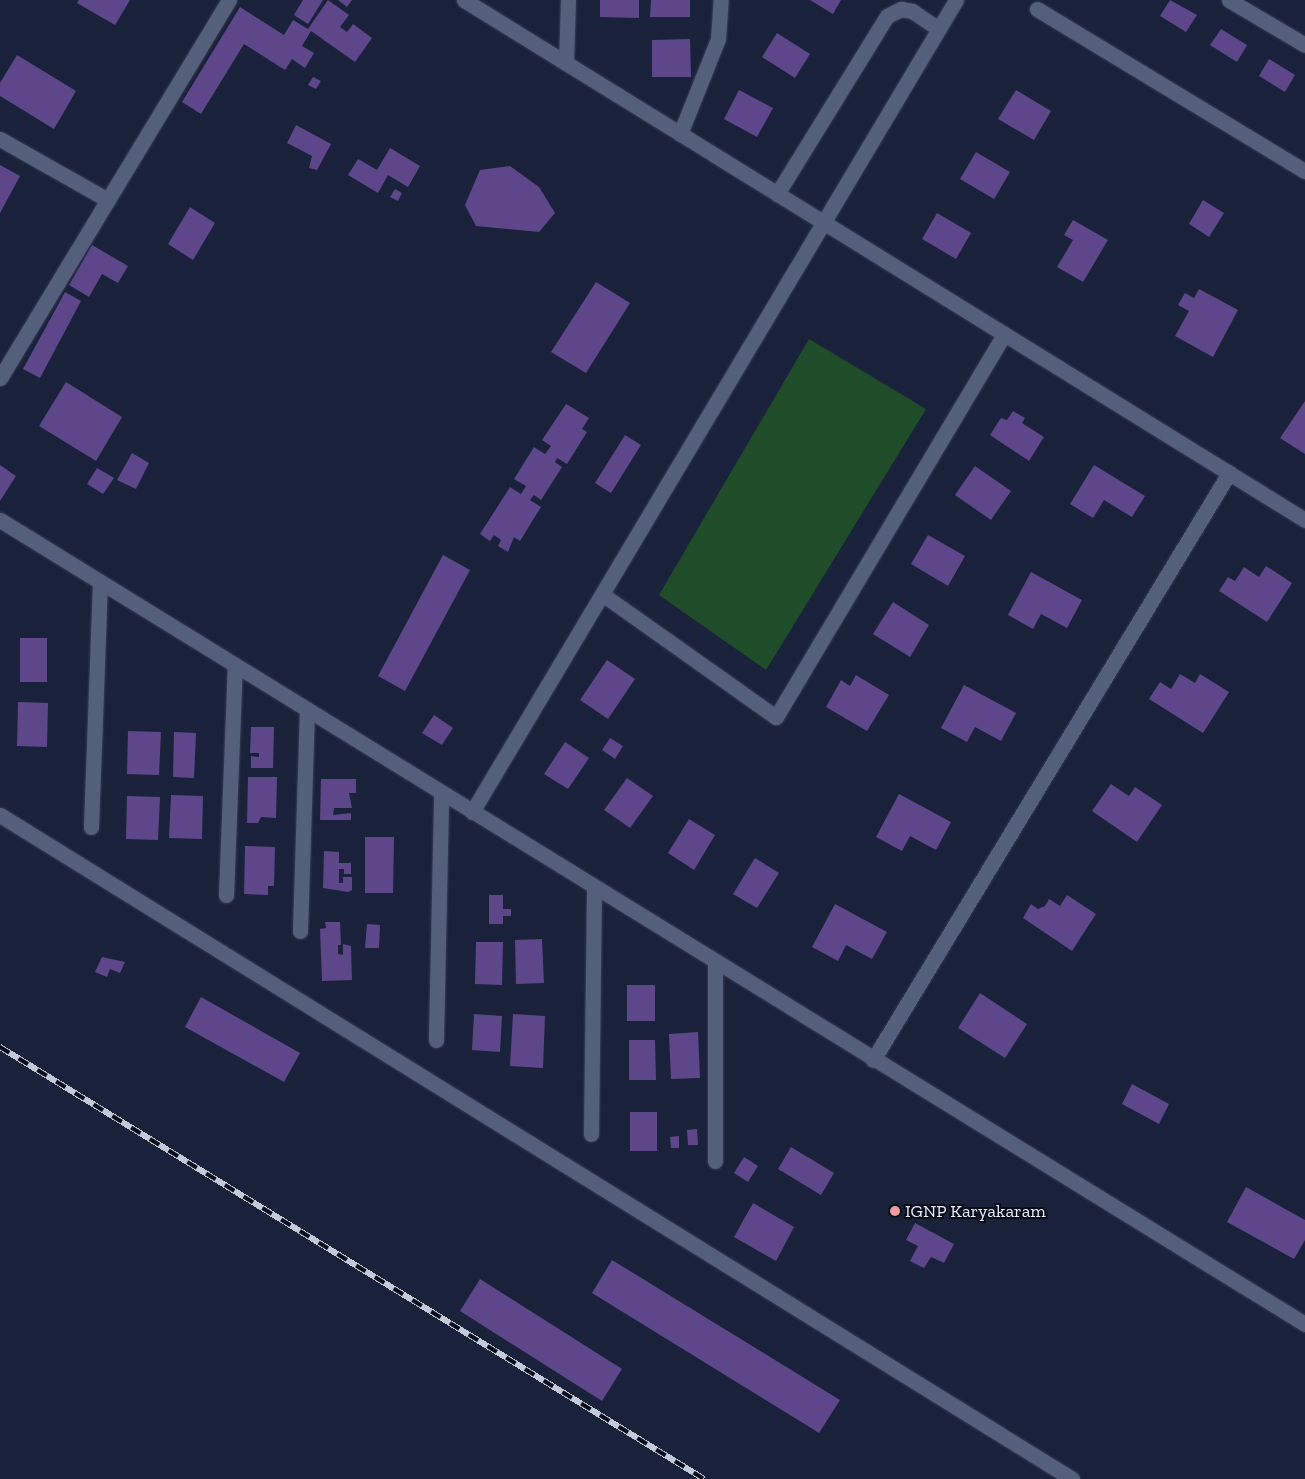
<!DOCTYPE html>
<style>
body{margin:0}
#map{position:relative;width:1305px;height:1479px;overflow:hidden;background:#1a223b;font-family:"Zilla Slab",serif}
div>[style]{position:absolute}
.green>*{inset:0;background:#1f4d2a}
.building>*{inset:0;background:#5d4689}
.roads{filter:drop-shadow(0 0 1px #383d52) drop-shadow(0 0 1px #383d52)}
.street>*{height:15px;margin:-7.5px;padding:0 7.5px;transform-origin:7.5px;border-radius:7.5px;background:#545f7c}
.rail>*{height:5.5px;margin-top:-2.75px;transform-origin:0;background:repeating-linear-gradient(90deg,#090c18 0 11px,#c3c9d9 0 22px);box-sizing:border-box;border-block:1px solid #c3c9d9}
.dots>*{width:14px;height:14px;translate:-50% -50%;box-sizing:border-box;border:2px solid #090c18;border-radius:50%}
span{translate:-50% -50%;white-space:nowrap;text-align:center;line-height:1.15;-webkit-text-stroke:4px #090c18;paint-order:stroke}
.poi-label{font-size:18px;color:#ebf0fe}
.left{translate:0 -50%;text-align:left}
</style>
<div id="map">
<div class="green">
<i style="clip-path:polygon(809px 339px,926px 409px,766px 670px,659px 595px)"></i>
</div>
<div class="building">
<i style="clip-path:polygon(79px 0,130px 0,115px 25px,77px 3px)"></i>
<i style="clip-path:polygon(303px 0,323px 0,308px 24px,294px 15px)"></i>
<i style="clip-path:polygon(328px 0,349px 15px,340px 27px,347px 32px,353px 24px,372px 38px,355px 62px,311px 31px,302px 46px,314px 53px,305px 68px,292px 59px,285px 70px,244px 44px,201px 114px,182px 102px,240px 7px,284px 35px,293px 20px,308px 29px)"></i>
<i style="clip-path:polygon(338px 0,352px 0,347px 7px)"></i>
<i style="clip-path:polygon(600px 0,639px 0,639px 18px,600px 17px)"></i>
<i style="clip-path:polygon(651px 0,690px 0,690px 17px,650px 17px)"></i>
<i style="clip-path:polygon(810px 0,841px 0,833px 14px)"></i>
<i style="clip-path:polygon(1170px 0,1197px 15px,1186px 32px,1160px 16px)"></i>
<i style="clip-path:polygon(1221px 29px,1247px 45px,1237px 62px,1210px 45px)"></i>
<i style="clip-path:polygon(777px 33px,810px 54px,795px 78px,762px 57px)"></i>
<i style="clip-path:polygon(690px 39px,691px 77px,652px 77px,652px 40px)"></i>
<i style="clip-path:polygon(17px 55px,76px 91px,54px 129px,0 96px,0 83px)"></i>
<i style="clip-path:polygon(1269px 59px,1295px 75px,1285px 92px,1259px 76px)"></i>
<i style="clip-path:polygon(313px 77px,321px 81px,316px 89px,308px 85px)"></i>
<i style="clip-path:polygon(739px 90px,773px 108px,757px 137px,724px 119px)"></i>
<i style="clip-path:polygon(1016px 90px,1051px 111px,1034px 140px,998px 119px)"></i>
<i style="clip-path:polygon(296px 125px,331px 144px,317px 170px,309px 168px,312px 156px,287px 143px)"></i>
<i style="clip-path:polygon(390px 148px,420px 166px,408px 187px,388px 175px,378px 193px,348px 175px,358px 159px,377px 170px)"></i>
<i style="clip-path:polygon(976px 152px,1010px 172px,994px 199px,960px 179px)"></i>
<i style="clip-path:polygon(0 165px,20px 176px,0 213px)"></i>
<i style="clip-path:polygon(510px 166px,539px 187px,555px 213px,539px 232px,476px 226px,465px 205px,480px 170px)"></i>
<i style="clip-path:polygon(395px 189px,402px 193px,398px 201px,390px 197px)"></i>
<i style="clip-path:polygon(1203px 200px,1224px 213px,1209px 237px,1189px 224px)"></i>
<i style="clip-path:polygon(190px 207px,215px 223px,193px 260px,168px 244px)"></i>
<i style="clip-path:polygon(937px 213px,971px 233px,956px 259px,922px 239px)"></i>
<i style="clip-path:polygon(1073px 220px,1108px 240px,1083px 282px,1057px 267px,1073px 240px,1064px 235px)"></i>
<i style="clip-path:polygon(92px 245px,128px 266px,118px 283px,102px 274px,89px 297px,69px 285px)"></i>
<i style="clip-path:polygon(596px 282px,630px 303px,586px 373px,551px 352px)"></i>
<i style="clip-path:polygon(1199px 289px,1238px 310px,1213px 357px,1175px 336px,1189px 311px,1178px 305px,1185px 293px,1194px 298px)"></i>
<i style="clip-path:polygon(65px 292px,81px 301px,40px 378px,23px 369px)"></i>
<i style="clip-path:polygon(66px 382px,122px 417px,96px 461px,39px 426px)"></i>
<i style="clip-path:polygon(1305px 401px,1305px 454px,1280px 438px)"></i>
<i style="clip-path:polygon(566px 404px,589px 418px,582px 429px,587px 432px,567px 464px,557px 458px,555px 462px,562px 467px,541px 500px,534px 495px,530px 500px,541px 507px,520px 541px,514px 537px,508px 552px,498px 546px,501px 540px,494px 535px,490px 541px,480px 534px,510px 487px,521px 494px,526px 486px,514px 479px,534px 447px,545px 454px,551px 446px,542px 440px)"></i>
<i style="clip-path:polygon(1013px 411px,1025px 418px,1022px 423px,1044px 437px,1029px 461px,990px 435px,1001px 418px,1007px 420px)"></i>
<i style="clip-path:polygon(625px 435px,641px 445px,611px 493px,595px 483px)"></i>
<i style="clip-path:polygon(132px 453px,149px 463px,136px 489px,117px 480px)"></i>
<i style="clip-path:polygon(0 465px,16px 476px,0 501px)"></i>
<i style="clip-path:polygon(1094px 465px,1145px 496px,1132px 517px,1104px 500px,1093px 518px,1070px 504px)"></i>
<i style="clip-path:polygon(975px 466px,1011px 491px,991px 520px,955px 495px)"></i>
<i style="clip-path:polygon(97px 468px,114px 478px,103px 494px,87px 484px)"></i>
<i style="clip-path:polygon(928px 535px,965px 556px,948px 586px,911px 564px)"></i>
<i style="clip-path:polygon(443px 555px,470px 570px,405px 691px,378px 676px)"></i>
<i style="clip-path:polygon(1266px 566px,1292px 583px,1267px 622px,1219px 591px,1228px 577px,1235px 581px,1244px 567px,1259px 577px)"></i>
<i style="clip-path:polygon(1031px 572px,1082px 600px,1067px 628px,1041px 614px,1033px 629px,1008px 615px)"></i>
<i style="clip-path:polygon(893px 602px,929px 625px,910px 657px,873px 634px)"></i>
<i style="clip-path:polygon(20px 638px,47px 638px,47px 682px,20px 682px)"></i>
<i style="clip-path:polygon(607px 660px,635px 679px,608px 719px,580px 700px)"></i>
<i style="clip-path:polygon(1180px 674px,1195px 683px,1200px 674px,1229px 692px,1203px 733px,1149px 699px,1160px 682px,1171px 689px)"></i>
<i style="clip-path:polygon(856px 675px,889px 695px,867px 731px,826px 707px,841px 680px,850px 686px)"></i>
<i style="clip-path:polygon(964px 685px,1016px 713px,1001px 741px,975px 727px,967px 742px,941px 728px)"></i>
<i style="clip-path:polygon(18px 702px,48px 703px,47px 747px,17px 746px)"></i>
<i style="clip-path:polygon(434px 715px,453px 728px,442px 745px,422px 733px)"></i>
<i style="clip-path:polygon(251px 727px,274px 727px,273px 768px,251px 768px,251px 756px,259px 757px,259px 753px,250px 753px)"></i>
<i style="clip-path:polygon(128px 731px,161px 732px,159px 775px,127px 774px)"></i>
<i style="clip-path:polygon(174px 732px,196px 733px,194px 778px,173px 777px)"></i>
<i style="clip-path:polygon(610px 738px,623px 746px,615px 759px,602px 750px)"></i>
<i style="clip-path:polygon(565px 742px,589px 758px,568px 789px,544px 774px)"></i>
<i style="clip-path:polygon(248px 777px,277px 777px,276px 818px,261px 817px,258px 823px,247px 823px)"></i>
<i style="clip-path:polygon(627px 778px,653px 796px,630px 828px,604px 810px)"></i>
<i style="clip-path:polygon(321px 779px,356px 779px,356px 793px,349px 793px,352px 808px,334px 808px,333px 815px,351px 813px,351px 820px,320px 820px)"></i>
<i style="clip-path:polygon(1111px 784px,1129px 796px,1135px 787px,1162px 805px,1137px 842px,1092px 811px)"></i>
<i style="clip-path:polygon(899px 794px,951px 822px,936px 850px,910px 836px,902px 851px,876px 837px)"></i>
<i style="clip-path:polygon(171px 795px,203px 796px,202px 839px,169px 838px)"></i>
<i style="clip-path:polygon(127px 796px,160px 797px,158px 840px,126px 839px)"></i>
<i style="clip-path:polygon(689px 819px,715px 835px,694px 870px,668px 853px)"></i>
<i style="clip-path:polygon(365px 837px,394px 837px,393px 893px,365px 893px)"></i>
<i style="clip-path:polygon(245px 846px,275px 847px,274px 886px,268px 886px,268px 895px,244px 894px)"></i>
<i style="clip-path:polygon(324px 851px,339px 852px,339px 863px,351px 863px,351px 874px,344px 874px,344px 869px,339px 869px,339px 883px,343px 883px,343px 877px,352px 877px,352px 890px,348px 892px,323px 888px)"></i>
<i style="clip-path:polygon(755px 858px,779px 873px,757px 908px,733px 894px)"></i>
<i style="clip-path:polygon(489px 895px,503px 895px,503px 909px,511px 909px,511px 916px,503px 916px,503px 924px,489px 924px)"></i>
<i style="clip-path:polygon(1067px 895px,1096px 914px,1072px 951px,1023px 918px,1031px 904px,1038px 909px,1045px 906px,1049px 899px,1060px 906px)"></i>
<i style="clip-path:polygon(835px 904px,887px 932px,872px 959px,846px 945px,838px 961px,812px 947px)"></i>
<i style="clip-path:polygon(325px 922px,340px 922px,341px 945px,338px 945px,338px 954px,343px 955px,343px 944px,351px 946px,352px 980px,322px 981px,320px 929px,326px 928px)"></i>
<i style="clip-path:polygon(367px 924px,380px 925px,379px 948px,365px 948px)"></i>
<i style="clip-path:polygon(542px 939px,544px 983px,516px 984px,515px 940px)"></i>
<i style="clip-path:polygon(476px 942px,503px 942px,502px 985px,475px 984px)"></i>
<i style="clip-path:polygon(102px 957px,125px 962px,120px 973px,110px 969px,107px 977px,95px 972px)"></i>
<i style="clip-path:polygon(627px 985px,655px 985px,655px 1021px,627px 1021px)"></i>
<i style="clip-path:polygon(980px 993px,1027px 1024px,1005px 1058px,958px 1028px)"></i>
<i style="clip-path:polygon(201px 997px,300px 1053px,284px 1082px,185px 1027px)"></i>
<i style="clip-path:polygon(474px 1014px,502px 1016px,500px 1052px,472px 1050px)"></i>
<i style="clip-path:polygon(513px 1014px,545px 1016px,543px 1068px,510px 1066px)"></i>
<i style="clip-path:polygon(698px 1032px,700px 1078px,671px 1079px,669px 1034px)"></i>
<i style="clip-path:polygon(629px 1040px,655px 1040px,656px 1080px,629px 1080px)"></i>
<i style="clip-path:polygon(1132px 1084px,1169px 1104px,1159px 1124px,1122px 1104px)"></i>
<i style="clip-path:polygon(630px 1112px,657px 1112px,657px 1151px,630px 1151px)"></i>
<i style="clip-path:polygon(697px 1129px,698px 1145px,688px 1145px,687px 1130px)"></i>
<i style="clip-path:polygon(679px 1136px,679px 1148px,671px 1148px,670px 1137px)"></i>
<i style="clip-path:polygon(791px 1147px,834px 1173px,821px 1195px,778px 1169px)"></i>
<i style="clip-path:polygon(744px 1157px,758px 1166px,748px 1182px,734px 1173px)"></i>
<i style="clip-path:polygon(1246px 1187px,1305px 1220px,1305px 1240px,1294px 1259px,1227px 1222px)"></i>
<i style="clip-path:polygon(753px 1203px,794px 1227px,776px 1261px,734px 1237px)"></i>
<i style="clip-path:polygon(915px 1223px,954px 1244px,944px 1263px,931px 1257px,924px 1268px,910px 1261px,918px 1246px,906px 1240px)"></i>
<i style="clip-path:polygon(612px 1260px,840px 1400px,819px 1433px,592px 1293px)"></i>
<i style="clip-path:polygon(480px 1279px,622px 1369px,602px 1401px,460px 1311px)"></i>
</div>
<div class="roads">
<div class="street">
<i style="left:464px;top:0;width:989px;rotate:31.73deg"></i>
<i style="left:1229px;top:0;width:88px;rotate:30.6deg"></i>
<i style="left:1037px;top:9px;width:313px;rotate:31.2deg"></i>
<i style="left:566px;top:63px;width:63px;rotate:-88.2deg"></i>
<i style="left:680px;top:134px;width:102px;rotate:-68.2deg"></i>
<i style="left:718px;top:39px;width:39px;rotate:-86deg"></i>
<i style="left:0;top:139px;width:124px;rotate:29.5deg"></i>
<i style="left:777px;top:194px;width:209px;rotate:-58.3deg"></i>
<i style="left:887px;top:16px;width:16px;rotate:-27deg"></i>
<i style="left:901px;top:9px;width:11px;rotate:10deg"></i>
<i style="left:912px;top:11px;width:32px;rotate:34deg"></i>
<i style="left:0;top:378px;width:442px;rotate:-58.8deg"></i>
<i style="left:0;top:520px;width:1533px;rotate:31.64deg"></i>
<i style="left:602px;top:594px;width:213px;rotate:35.3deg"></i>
<i style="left:776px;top:717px;width:446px;rotate:-59.2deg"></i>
<i style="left:472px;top:812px;width:945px;rotate:-59.2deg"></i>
<i style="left:0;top:815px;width:1261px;rotate:31.77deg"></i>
<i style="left:91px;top:827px;width:245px;rotate:-87.9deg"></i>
<i style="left:226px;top:895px;width:230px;rotate:-87.8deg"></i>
<i style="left:300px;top:931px;width:221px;rotate:-88.2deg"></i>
<i style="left:715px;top:962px;width:199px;rotate:90deg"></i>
<i style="left:436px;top:1040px;width:248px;rotate:-88.8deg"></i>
<i style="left:873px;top:1060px;width:687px;rotate:-58.76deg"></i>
<i style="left:591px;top:1134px;width:247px;rotate:-89.3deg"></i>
</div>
</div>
<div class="rail">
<i style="left:0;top:1047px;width:826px;rotate:31.53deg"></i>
</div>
<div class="dots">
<i style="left:895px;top:1211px;background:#f59b9e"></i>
</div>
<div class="poi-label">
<span class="left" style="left:905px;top:1211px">IGNP Karyakaram</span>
</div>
</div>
